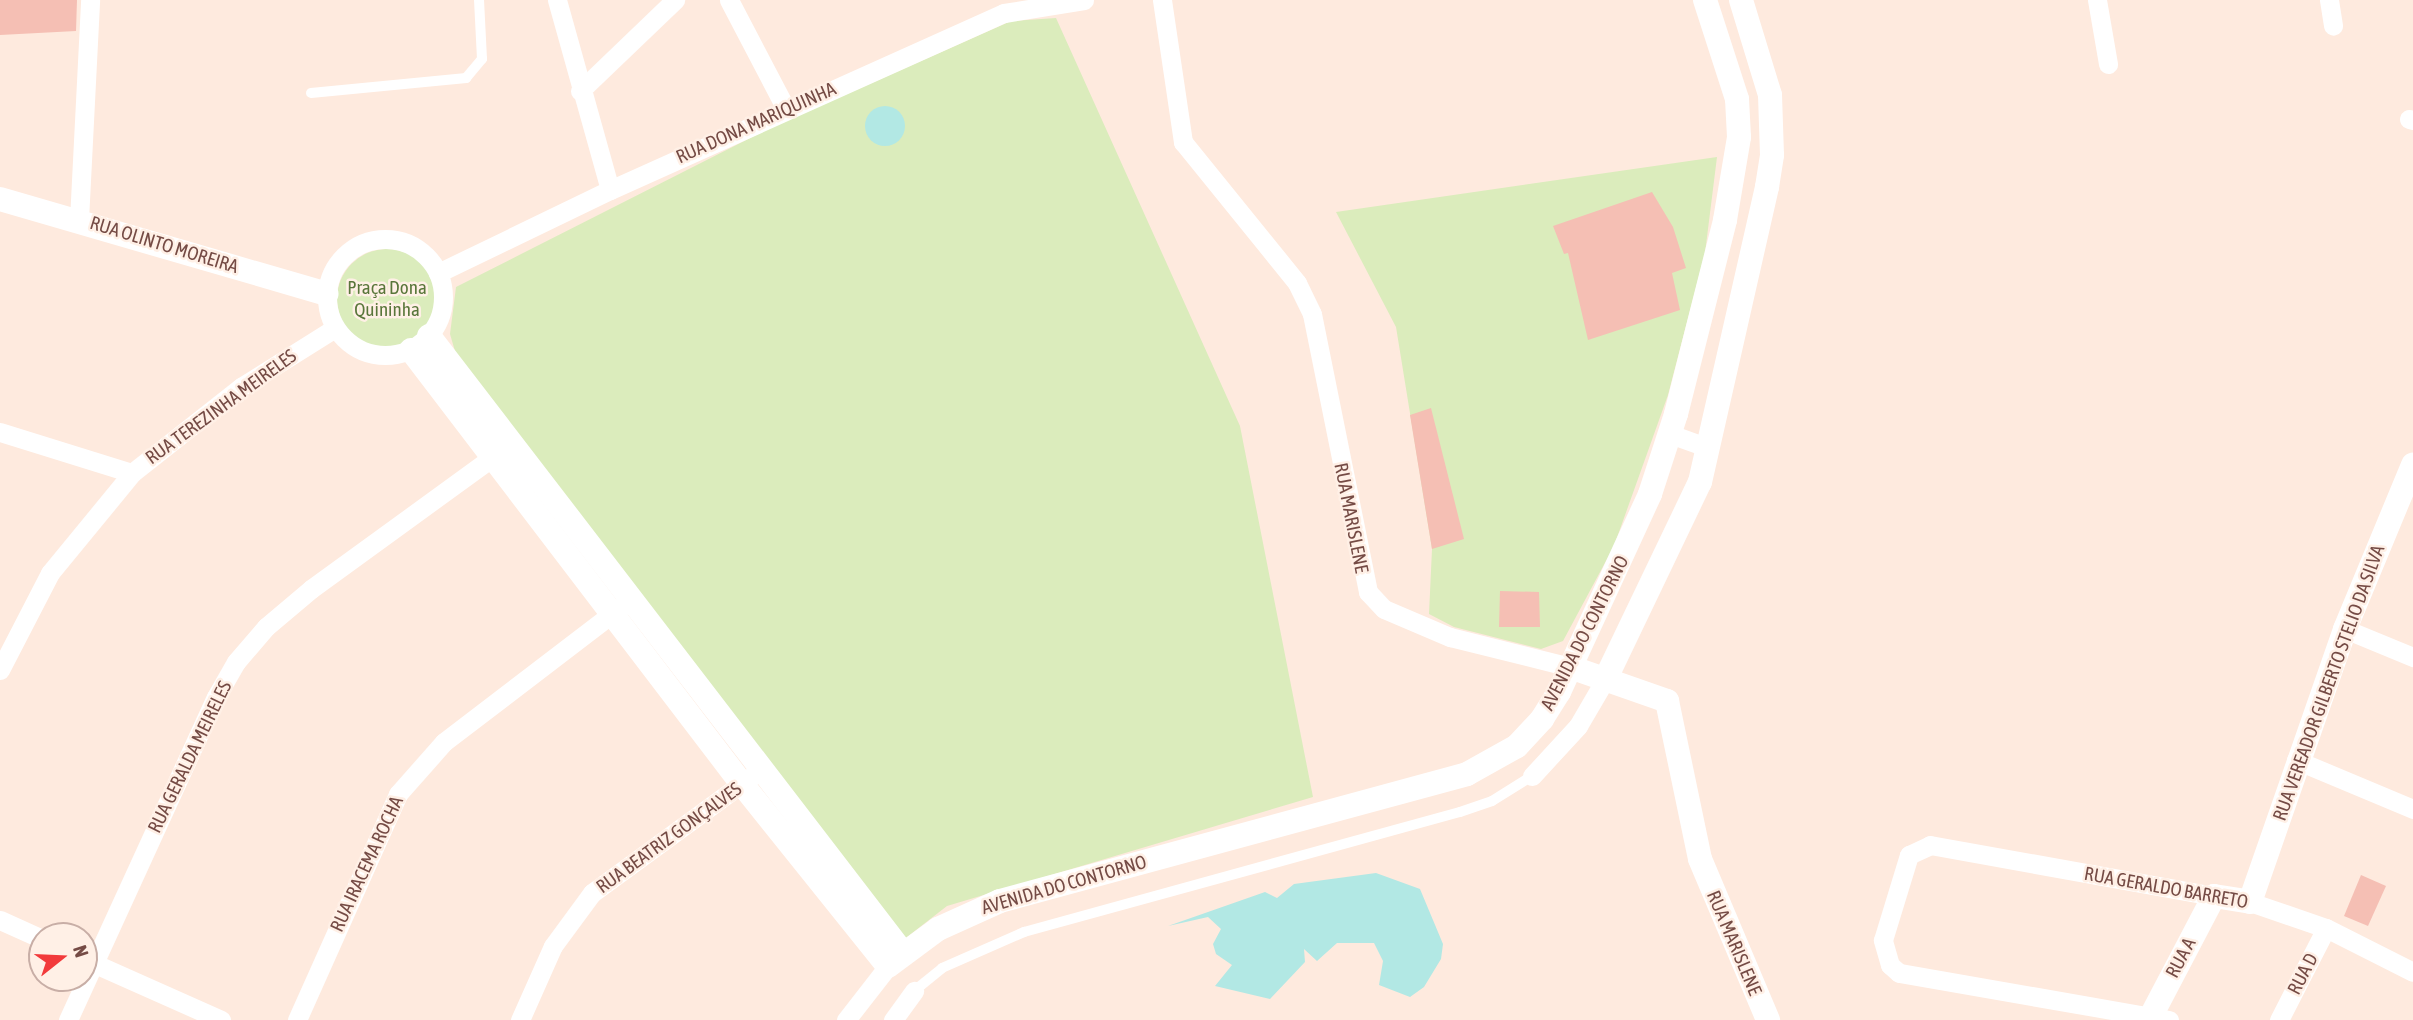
<!DOCTYPE html>
<meta charset="utf-8">
<style>
body{margin:0}
#map{position:relative;width:2413px;height:1020px;overflow:hidden;background:#feeade;font-family:"Asap Condensed",sans-serif}
div>[style]{position:absolute}
.green>*{inset:0;background:#dbecbc}
.round{border-radius:50%}
.water>*{inset:0;background:#b2e8e4}
.building>*{inset:0;background:#f5bfb4}
.service>*{height:10px;margin:-5px;padding:0 5px;transform-origin:5px;border-radius:5px;background:#fff}
.minor>*{height:19px;margin:-9.5px;padding:0 9.5px;transform-origin:9.5px;border-radius:9.5px;background:#fff}
.minor>.ring{margin:-9.5px;padding:0;box-sizing:content-box;background:none;border:19px solid #fff;border-radius:50%}
.tertiary>*{height:24px;margin:-12px;padding:0 12px;transform-origin:12px;border-radius:12px;background:#fff}
span{translate:-50% -50%;white-space:nowrap;text-align:center;line-height:1.15;-webkit-text-stroke:5px #fff0e6;paint-order:stroke}
.street-label{font-size:19px;color:#754b45}
.park-label{font-size:19px;color:#59763a}
.north{position:absolute;left:28px;top:922px;width:70px;height:70px;box-sizing:border-box;background:#fff0e6;border:2px solid #c8aea6;border-radius:50%;rotate:72deg;font-size:19px;font-weight:700;line-height:28px;text-align:center;color:#754b45}
.north::after{content:'';display:block;margin:auto;width:24px;height:32px;background:#f23a3b;clip-path:polygon(50% 0,100% 100%,50% 72%,0 100%)}
</style>
<div id="map">
<div class="green">
<i style="clip-path:polygon(1056px 18px,1240px 426px,1313px 797px,947px 906px,898px 944px,459px 365px,450px 334px,456px 287px,768px 129px,1011px 21px)"></i>
<i style="clip-path:polygon(1717px 157px,1705px 253px,1668px 395px,1614px 546px,1563px 641px,1541px 649px,1454px 627px,1429px 614px,1432px 549px,1396px 327px,1336px 212px)"></i>
<i class="round" style="left:337px;top:249px;width:100px;height:100px"></i>
</div>
<div class="water">
<i class="round" style="left:865px;top:106px;width:40px;height:40px"></i>
<i style="clip-path:polygon(1376px 873px,1420px 889px,1443px 944px,1441px 959px,1424px 987px,1410px 997px,1379px 985px,1383px 961px,1374px 943px,1337px 943px,1317px 961px,1304px 949px,1305px 962px,1270px 999px,1215px 986px,1232px 965px,1216px 954px,1213px 944px,1221px 929px,1208px 917px,1168px 926px,1265px 892px,1277px 898px,1294px 884px)"></i>
</div>
<div class="building">
<i style="clip-path:polygon(0 0,77px 0,76px 31px,0 35px)"></i>
<i style="clip-path:polygon(1652px 192px,1673px 227px,1686px 268px,1672px 273px,1680px 310px,1588px 340px,1568px 253px,1564px 254px,1553px 226px)"></i>
<i style="clip-path:polygon(1431px 408px,1464px 539px,1432px 549px,1410px 415px)"></i>
<i style="clip-path:polygon(1500px 591px,1539px 592px,1540px 627px,1499px 627px)"></i>
<i style="clip-path:polygon(2361px 875px,2386px 886px,2368px 926px,2344px 916px)"></i>
</div>
<div class="service">
<i style="left:311px;top:93px;width:156px;rotate:-5.5deg"></i>
<i style="left:466px;top:78px;width:25px;rotate:-50deg"></i>
<i style="left:482px;top:59px;width:59px;rotate:-92.9deg"></i>
<i style="left:914px;top:991px;width:36px;rotate:-39deg"></i>
<i style="left:942px;top:968px;width:90px;rotate:-23.7deg"></i>
<i style="left:1024px;top:932px;width:452px;rotate:-15.4deg"></i>
<i style="left:1460px;top:812px;width:34px;rotate:-19deg"></i>
<i style="left:1492px;top:801px;width:47px;rotate:-32deg"></i>
</div>
<div class="minor">
<i style="left:557px;top:0;width:197px;rotate:74.4deg"></i>
<i style="left:729px;top:0;width:123px;rotate:62.4deg"></i>
<i style="left:1162px;top:0;width:144px;rotate:81.6deg"></i>
<i style="left:1183px;top:142px;width:181px;rotate:51deg"></i>
<i style="left:1297px;top:283px;width:34px;rotate:64deg"></i>
<i style="left:1312px;top:314px;width:284px;rotate:78.6deg"></i>
<i style="left:1368px;top:592px;width:23px;rotate:47deg"></i>
<i style="left:1384px;top:609px;width:72px;rotate:23deg"></i>
<i style="left:1450px;top:637px;width:124px;rotate:14deg"></i>
<i style="left:2097px;top:0;width:65px;rotate:80.2deg"></i>
<i style="left:2329px;top:0;width:26px;rotate:81deg"></i>
<i style="left:580px;top:91px;width:132px;rotate:-43.8deg"></i>
<i style="left:2409px;top:119px;width:4px;rotate:14deg"></i>
<i style="left:79px;top:220px;width:220px;rotate:-87.1deg"></i>
<i class="ring" style="left:327px;top:239px;width:97px;height:97px"></i>
<i style="left:438px;top:273px;width:191px;rotate:-25.8deg"></i>
<i style="left:610px;top:190px;width:432px;rotate:-24.2deg"></i>
<i style="left:1004px;top:13px;width:81px;rotate:-9.2deg"></i>
<i style="left:0;top:432px;width:138px;rotate:17.3deg"></i>
<i style="left:1670px;top:434px;width:41px;rotate:19.7deg"></i>
<i style="left:2345px;top:629px;width:74px;rotate:22.4deg"></i>
<i style="left:0;top:670px;width:109px;rotate:-62.7deg"></i>
<i style="left:50px;top:573px;width:129px;rotate:-50.6deg"></i>
<i style="left:132px;top:473px;width:139px;rotate:-38.3deg"></i>
<i style="left:241px;top:387px;width:111px;rotate:-32.1deg"></i>
<i style="left:2296px;top:760px;width:127px;rotate:22.7deg"></i>
<i style="left:1532px;top:776px;width:68px;rotate:-47.4deg"></i>
<i style="left:1578px;top:726px;width:56px;rotate:-59.7deg"></i>
<i style="left:2250px;top:902px;width:80px;rotate:18.9deg"></i>
<i style="left:2326px;top:928px;width:97px;rotate:26.8deg"></i>
<i style="left:0;top:920px;width:46px;rotate:24.3deg"></i>
<i style="left:84px;top:959px;width:150px;rotate:24deg"></i>
<i style="left:68px;top:1020px;width:355px;rotate:-65.4deg"></i>
<i style="left:216px;top:697px;width:40px;rotate:-60.3deg"></i>
<i style="left:236px;top:662px;width:46px;rotate:-49.4deg"></i>
<i style="left:266px;top:627px;width:59px;rotate:-40.2deg"></i>
<i style="left:311px;top:589px;width:236px;rotate:-36deg"></i>
<i style="left:297px;top:1020px;width:248px;rotate:-65.9deg"></i>
<i style="left:398px;top:794px;width:69px;rotate:-48.5deg"></i>
<i style="left:444px;top:742px;width:224px;rotate:-37.4deg"></i>
<i style="left:520px;top:1020px;width:81px;rotate:-66deg"></i>
<i style="left:553px;top:946px;width:66px;rotate:-53.7deg"></i>
<i style="left:592px;top:893px;width:198px;rotate:-36.2deg"></i>
<i style="left:846px;top:1020px;width:68px;rotate:-52.1deg"></i>
<i style="left:893px;top:1020px;width:36px;rotate:-54deg"></i>
<i style="left:2169px;top:1020px;width:274px;rotate:-170.1deg"></i>
<i style="left:1899px;top:973px;width:12px;rotate:-138deg"></i>
<i style="left:1890px;top:965px;width:26px;rotate:-106deg"></i>
<i style="left:1883px;top:940px;width:89px;rotate:-73deg"></i>
<i style="left:1909px;top:855px;width:23px;rotate:-25deg"></i>
<i style="left:1930px;top:845px;width:289px;rotate:10.2deg"></i>
<i style="left:2279px;top:1020px;width:103px;rotate:-62.9deg"></i>
</div>
<div class="tertiary">
<i style="left:0;top:199px;width:340px;rotate:16.2deg"></i>
<i style="left:429px;top:336px;width:778px;rotate:52.47deg"></i>
<i style="left:411px;top:350px;width:546px;rotate:52.67deg"></i>
<i style="left:742px;top:784px;width:233px;rotate:51.3deg"></i>
<i style="left:888px;top:966px;width:62px;rotate:-36.5deg"></i>
<i style="left:938px;top:929px;width:68px;rotate:-24.3deg"></i>
<i style="left:1000px;top:901px;width:484px;rotate:-15.2deg"></i>
<i style="left:1467px;top:774px;width:57px;rotate:-29.2deg"></i>
<i style="left:1517px;top:746px;width:37px;rotate:-47deg"></i>
<i style="left:1542px;top:719px;width:32px;rotate:-58deg"></i>
<i style="left:1559px;top:692px;width:218px;rotate:-65.3deg"></i>
<i style="left:1650px;top:494px;width:84px;rotate:-72deg"></i>
<i style="left:1676px;top:414px;width:200px;rotate:-75.8deg"></i>
<i style="left:1725px;top:220px;width:84px;rotate:-80.4deg"></i>
<i style="left:1739px;top:137px;width:38px;rotate:-93deg"></i>
<i style="left:1737px;top:99px;width:104px;rotate:-107.9deg"></i>
<i style="left:1570px;top:667px;width:103px;rotate:19.3deg"></i>
<i style="left:1667px;top:701px;width:161px;rotate:78.2deg"></i>
<i style="left:1700px;top:859px;width:175px;rotate:67.1deg"></i>
<i style="left:1606px;top:678px;width:217px;rotate:-64.4deg"></i>
<i style="left:1700px;top:482px;width:303px;rotate:-77.2deg"></i>
<i style="left:1767px;top:187px;width:32px;rotate:-81deg"></i>
<i style="left:1772px;top:155px;width:60px;rotate:-91.9deg"></i>
<i style="left:1770px;top:95px;width:99px;rotate:-107deg"></i>
<i style="left:2149px;top:1020px;width:140px;rotate:-62.3deg"></i>
<i style="left:2214px;top:896px;width:36px;rotate:9deg"></i>
<i style="left:2250px;top:902px;width:289px;rotate:-70.8deg"></i>
<i style="left:2345px;top:629px;width:178px;rotate:-67.5deg"></i>
</div>
<div class="street-label">
<span style="left:756px;top:123px;rotate:-24deg">RUA DONA MARIQUINHA</span>
<span style="left:164px;top:245px;rotate:17deg">RUA OLINTO MOREIRA</span>
<span style="left:221px;top:407px;rotate:-36deg">RUA TEREZINHA MEIRELES</span>
<span style="left:1351px;top:518px;rotate:79deg">RUA MARISLENE</span>
<span style="left:1585px;top:633px;rotate:-63deg">AVENIDA DO CONTORNO</span>
<span style="left:2329px;top:683px;rotate:-70deg">RUA VEREADOR GILBERTO STELIO DA SILVA</span>
<span style="left:190px;top:757px;rotate:-64deg">RUA GERALDA MEIRELES</span>
<span style="left:669px;top:838px;rotate:-36deg">RUA BEATRIZ GONÇALVES</span>
<span style="left:367px;top:864px;rotate:-65deg">RUA IRACEMA ROCHA</span>
<span style="left:1064px;top:885px;rotate:-16deg">AVENIDA DO CONTORNO</span>
<span style="left:2166px;top:888px;rotate:10deg">RUA GERALDO BARRETO</span>
<span style="left:1734px;top:943px;rotate:67deg">RUA MARISLENE</span>
<span style="left:2181px;top:958px;rotate:-62deg">RUA A</span>
<span style="left:2303px;top:974px;rotate:-63deg">RUA D</span>
</div>
<div class="park-label">
<span style="left:387px;top:299px">Praça Dona<br>Quininha</span>
</div>
<div class="north">N</div>
</div>
